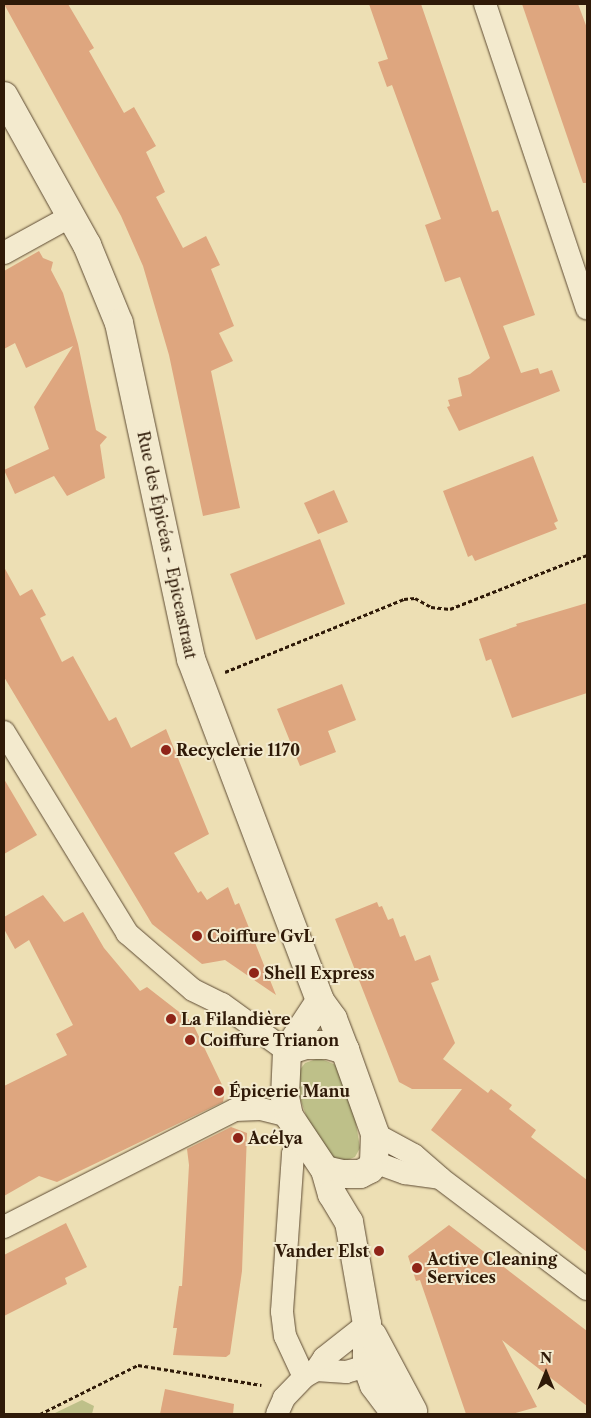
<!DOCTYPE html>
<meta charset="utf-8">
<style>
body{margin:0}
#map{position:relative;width:591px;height:1418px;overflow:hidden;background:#eddfb4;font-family:"Libre Caslon Text",serif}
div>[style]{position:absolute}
.green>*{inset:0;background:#bec089}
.building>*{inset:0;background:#dea67f}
.path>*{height:3px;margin-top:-1.5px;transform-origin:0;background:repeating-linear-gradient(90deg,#2f1a08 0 4px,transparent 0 6.5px)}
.roads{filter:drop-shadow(0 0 1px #5e4b33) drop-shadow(0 0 1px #5e4b33)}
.minor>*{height:22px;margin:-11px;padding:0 11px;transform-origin:11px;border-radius:11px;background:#f3eace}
.tertiary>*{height:28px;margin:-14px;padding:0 14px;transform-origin:14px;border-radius:14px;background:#f3eace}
.dots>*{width:14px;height:14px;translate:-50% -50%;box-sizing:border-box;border:2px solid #f3eace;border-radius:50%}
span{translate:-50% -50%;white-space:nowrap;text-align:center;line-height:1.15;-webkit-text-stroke:4px #f3eace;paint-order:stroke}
.street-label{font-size:16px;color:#2f1a08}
.poi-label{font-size:16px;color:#2f1a08;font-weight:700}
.left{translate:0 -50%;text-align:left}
.right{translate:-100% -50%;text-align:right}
.frame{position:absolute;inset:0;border:5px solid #2f1a08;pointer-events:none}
.north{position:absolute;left:521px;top:1348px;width:50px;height:50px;-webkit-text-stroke:4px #f3eace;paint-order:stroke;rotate:0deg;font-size:14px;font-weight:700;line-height:20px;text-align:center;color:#2f1a08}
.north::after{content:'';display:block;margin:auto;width:18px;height:22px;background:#2f1a08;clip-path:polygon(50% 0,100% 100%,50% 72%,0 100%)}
</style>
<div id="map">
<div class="green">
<i style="clip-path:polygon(319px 1058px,336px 1065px,354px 1111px,360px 1148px,355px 1157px,345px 1161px,334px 1160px,311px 1130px,299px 1095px,299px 1071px,305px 1063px)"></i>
<i style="clip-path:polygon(82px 1400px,94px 1406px,92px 1414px,53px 1414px)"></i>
</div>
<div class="building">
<i style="clip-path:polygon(4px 4px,68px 4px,94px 48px,89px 51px,124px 113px,134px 107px,156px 146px,146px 152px,165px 192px,156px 197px,183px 248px,206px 236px,220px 265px,211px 269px,234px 326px,219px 333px,233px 361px,211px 371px,240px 508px,203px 516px,169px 355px,143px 266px,121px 216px)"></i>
<i style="clip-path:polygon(369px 4px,421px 4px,492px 212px,498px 210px,535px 315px,503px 326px,521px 373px,538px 368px,540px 374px,552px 370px,560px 391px,459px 431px,447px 407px,450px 406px,448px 400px,462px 396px,458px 378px,470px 374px,490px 358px,460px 277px,445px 282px,425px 225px,441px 219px,392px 85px,387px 87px,378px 62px,388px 59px)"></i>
<i style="clip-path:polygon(522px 4px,578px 4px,587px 28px,587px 183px,583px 183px)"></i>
<i style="clip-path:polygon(39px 251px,43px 258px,53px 262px,51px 270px,63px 293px,78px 344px,96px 430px,107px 437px,100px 445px,105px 478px,67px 496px,54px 476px,15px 494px,4px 470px,49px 449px,34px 407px,73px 346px,26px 368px,15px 343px,4px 349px,4px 271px)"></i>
<i style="clip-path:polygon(533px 456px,558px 521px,554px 523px,557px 529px,475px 561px,472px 555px,468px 557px,443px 491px)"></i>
<i style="clip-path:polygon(334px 490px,348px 522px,318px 534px,304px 503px)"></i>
<i style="clip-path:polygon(320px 539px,345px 604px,256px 640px,230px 574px)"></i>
<i style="clip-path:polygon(4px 567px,20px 596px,32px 589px,46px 615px,40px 618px,62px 662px,73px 656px,109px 721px,116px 717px,131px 748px,166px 729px,209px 834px,174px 853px,198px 893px,201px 891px,207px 900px,228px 887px,235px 905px,239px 903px,276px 995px,225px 960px,202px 964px,152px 924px,4px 677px)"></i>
<i style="clip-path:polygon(587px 603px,587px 693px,512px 718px,491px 659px,486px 661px,479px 639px,517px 626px,516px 624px)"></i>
<i style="clip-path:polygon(342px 684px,356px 720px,328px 731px,336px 752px,300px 766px,277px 709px)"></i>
<i style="clip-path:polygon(4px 779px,37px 835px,4px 854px)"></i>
<i style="clip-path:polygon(43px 895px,64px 922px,83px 912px,104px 948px,140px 991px,147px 987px,192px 1022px,225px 1091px,223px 1102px,57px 1182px,39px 1176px,4px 1196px,4px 1086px,67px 1055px,56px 1034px,73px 1025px,29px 940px,15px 949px,4px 929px,4px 917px)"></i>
<i style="clip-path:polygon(377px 902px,379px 907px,382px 906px,388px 920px,393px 918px,400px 937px,405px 935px,415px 961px,430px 955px,439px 980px,431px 983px,455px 1043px,443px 1059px,488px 1093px,491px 1089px,512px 1105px,509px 1109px,536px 1130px,531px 1137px,587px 1180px,587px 1252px,431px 1130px,462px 1089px,412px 1089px,399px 1082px,335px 919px)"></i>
<i style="clip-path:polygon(231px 1127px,247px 1133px,242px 1271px,230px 1354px,226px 1357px,173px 1355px,177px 1328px,173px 1328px,179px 1286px,182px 1286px,184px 1255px,189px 1165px,187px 1149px)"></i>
<i style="clip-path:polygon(66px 1223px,87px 1267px,65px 1278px,67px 1284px,4px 1316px,4px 1255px)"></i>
<i style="clip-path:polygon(449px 1225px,587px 1331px,587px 1406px,502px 1340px,537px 1407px,512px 1414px,466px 1414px,420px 1280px,416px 1281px,408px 1256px)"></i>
<i style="clip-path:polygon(165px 1389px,234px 1404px,233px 1414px,160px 1414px)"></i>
</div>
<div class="path">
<i style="left:225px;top:672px;width:193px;rotate:-22.2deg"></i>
<i style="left:404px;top:599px;width:11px;rotate:-5deg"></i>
<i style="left:415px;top:598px;width:18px;rotate:29deg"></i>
<i style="left:431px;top:607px;width:19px;rotate:6deg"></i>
<i style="left:450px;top:609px;width:147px;rotate:-21.5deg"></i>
<i style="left:40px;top:1414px;width:110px;rotate:-26.6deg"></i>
<i style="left:138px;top:1365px;width:125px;rotate:9.2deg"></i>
</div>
<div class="roads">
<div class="minor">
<i style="left:485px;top:4px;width:321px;rotate:71.5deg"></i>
<i style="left:4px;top:253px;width:77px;rotate:-28.9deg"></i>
<i style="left:4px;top:732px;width:236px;rotate:58.5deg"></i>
<i style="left:127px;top:933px;width:87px;rotate:40.8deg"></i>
<i style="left:193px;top:990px;width:32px;rotate:26deg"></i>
<i style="left:222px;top:1004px;width:80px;rotate:35.9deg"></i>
<i style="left:375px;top:1134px;width:44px;rotate:28.3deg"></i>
<i style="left:414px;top:1155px;width:35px;rotate:41deg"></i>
<i style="left:440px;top:1178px;width:184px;rotate:37.1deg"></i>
<i style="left:303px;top:1141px;width:16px;rotate:128deg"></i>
<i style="left:293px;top:1154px;width:158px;rotate:94deg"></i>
<i style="left:282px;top:1312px;width:24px;rotate:83deg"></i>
<i style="left:285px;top:1336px;width:45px;rotate:65.1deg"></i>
<i style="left:374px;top:1162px;width:33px;rotate:20deg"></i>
<i style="left:405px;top:1173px;width:35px;rotate:8deg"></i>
<i style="left:4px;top:1227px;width:259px;rotate:-26.9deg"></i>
<i style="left:235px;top:1110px;width:26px;rotate:-2deg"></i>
<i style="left:261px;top:1109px;width:29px;rotate:14deg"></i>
<i style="left:316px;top:1370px;width:30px;rotate:4deg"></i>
<i style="left:346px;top:1372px;width:22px;rotate:-16deg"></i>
<i style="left:367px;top:1366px;width:16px;rotate:-47deg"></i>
<i style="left:277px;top:1414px;width:17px;rotate:-66deg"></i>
<i style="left:284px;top:1398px;width:29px;rotate:-46deg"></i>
<i style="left:304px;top:1377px;width:14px;rotate:-30deg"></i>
<i style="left:316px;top:1370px;width:14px;rotate:-56deg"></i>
<i style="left:324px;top:1358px;width:55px;rotate:-38.3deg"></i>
</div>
<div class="tertiary">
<i style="left:4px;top:96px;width:171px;rotate:60.9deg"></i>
<i style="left:87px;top:245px;width:84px;rotate:67.7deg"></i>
<i style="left:119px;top:323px;width:344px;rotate:77.9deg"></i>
<i style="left:191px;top:659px;width:366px;rotate:69.3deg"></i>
<i style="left:320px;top:1001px;width:22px;rotate:54deg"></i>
<i style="left:333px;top:1019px;width:33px;rotate:69deg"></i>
<i style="left:345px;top:1050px;width:89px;rotate:70.3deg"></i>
<i style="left:375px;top:1134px;width:28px;rotate:92deg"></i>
<i style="left:374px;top:1162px;width:8px;rotate:120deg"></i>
<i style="left:370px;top:1169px;width:11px;rotate:153deg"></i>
<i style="left:360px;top:1174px;width:18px;rotate:180deg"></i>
<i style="left:342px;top:1174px;width:17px;rotate:-167deg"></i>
<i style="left:325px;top:1170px;width:65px;rotate:-123.7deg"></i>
<i style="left:289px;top:1116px;width:19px;rotate:-102deg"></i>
<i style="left:285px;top:1097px;width:46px;rotate:-87.5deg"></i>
<i style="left:287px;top:1051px;width:60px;rotate:-56.6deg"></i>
<i style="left:287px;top:1051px;width:19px;rotate:-18deg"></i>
<i style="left:305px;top:1045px;width:23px"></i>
<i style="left:328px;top:1045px;width:18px;rotate:16deg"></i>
<i style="left:325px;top:1170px;width:25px;rotate:74deg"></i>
<i style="left:332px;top:1194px;width:33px;rotate:59deg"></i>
<i style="left:349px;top:1222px;width:104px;rotate:80deg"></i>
<i style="left:367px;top:1324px;width:42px;rotate:90deg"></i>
<i style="left:367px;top:1366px;width:20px;rotate:70deg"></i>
<i style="left:374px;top:1385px;width:36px;rotate:53deg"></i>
<i style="left:373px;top:1336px;width:85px;rotate:61.9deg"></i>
</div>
</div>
<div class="dots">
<i style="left:166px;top:750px;background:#8f2418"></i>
<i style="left:197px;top:936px;background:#8f2418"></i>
<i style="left:254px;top:973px;background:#8f2418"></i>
<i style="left:171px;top:1019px;background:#8f2418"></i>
<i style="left:190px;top:1040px;background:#8f2418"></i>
<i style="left:219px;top:1091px;background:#8f2418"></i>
<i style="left:238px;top:1138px;background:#8f2418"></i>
<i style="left:379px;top:1251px;background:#8f2418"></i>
<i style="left:417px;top:1268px;background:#8f2418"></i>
</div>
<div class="street-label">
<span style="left:167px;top:545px;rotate:78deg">Rue des Épicéas - Epiceastraat</span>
</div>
<div class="poi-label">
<span class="left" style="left:176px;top:750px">Recyclerie 1170</span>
<span class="left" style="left:207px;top:936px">Coiffure GvL</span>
<span class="left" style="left:264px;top:973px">Shell Express</span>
<span class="left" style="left:181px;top:1019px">La Filandière</span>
<span class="left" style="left:200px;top:1040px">Coiffure Trianon</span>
<span class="left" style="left:229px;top:1091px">Épicerie Manu</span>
<span class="left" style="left:248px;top:1138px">Acélya</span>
<span class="right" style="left:369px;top:1251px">Vander Elst</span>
<span class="left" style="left:427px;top:1268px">Active Cleaning<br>Services</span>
</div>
<div class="frame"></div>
<div class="north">N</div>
</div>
